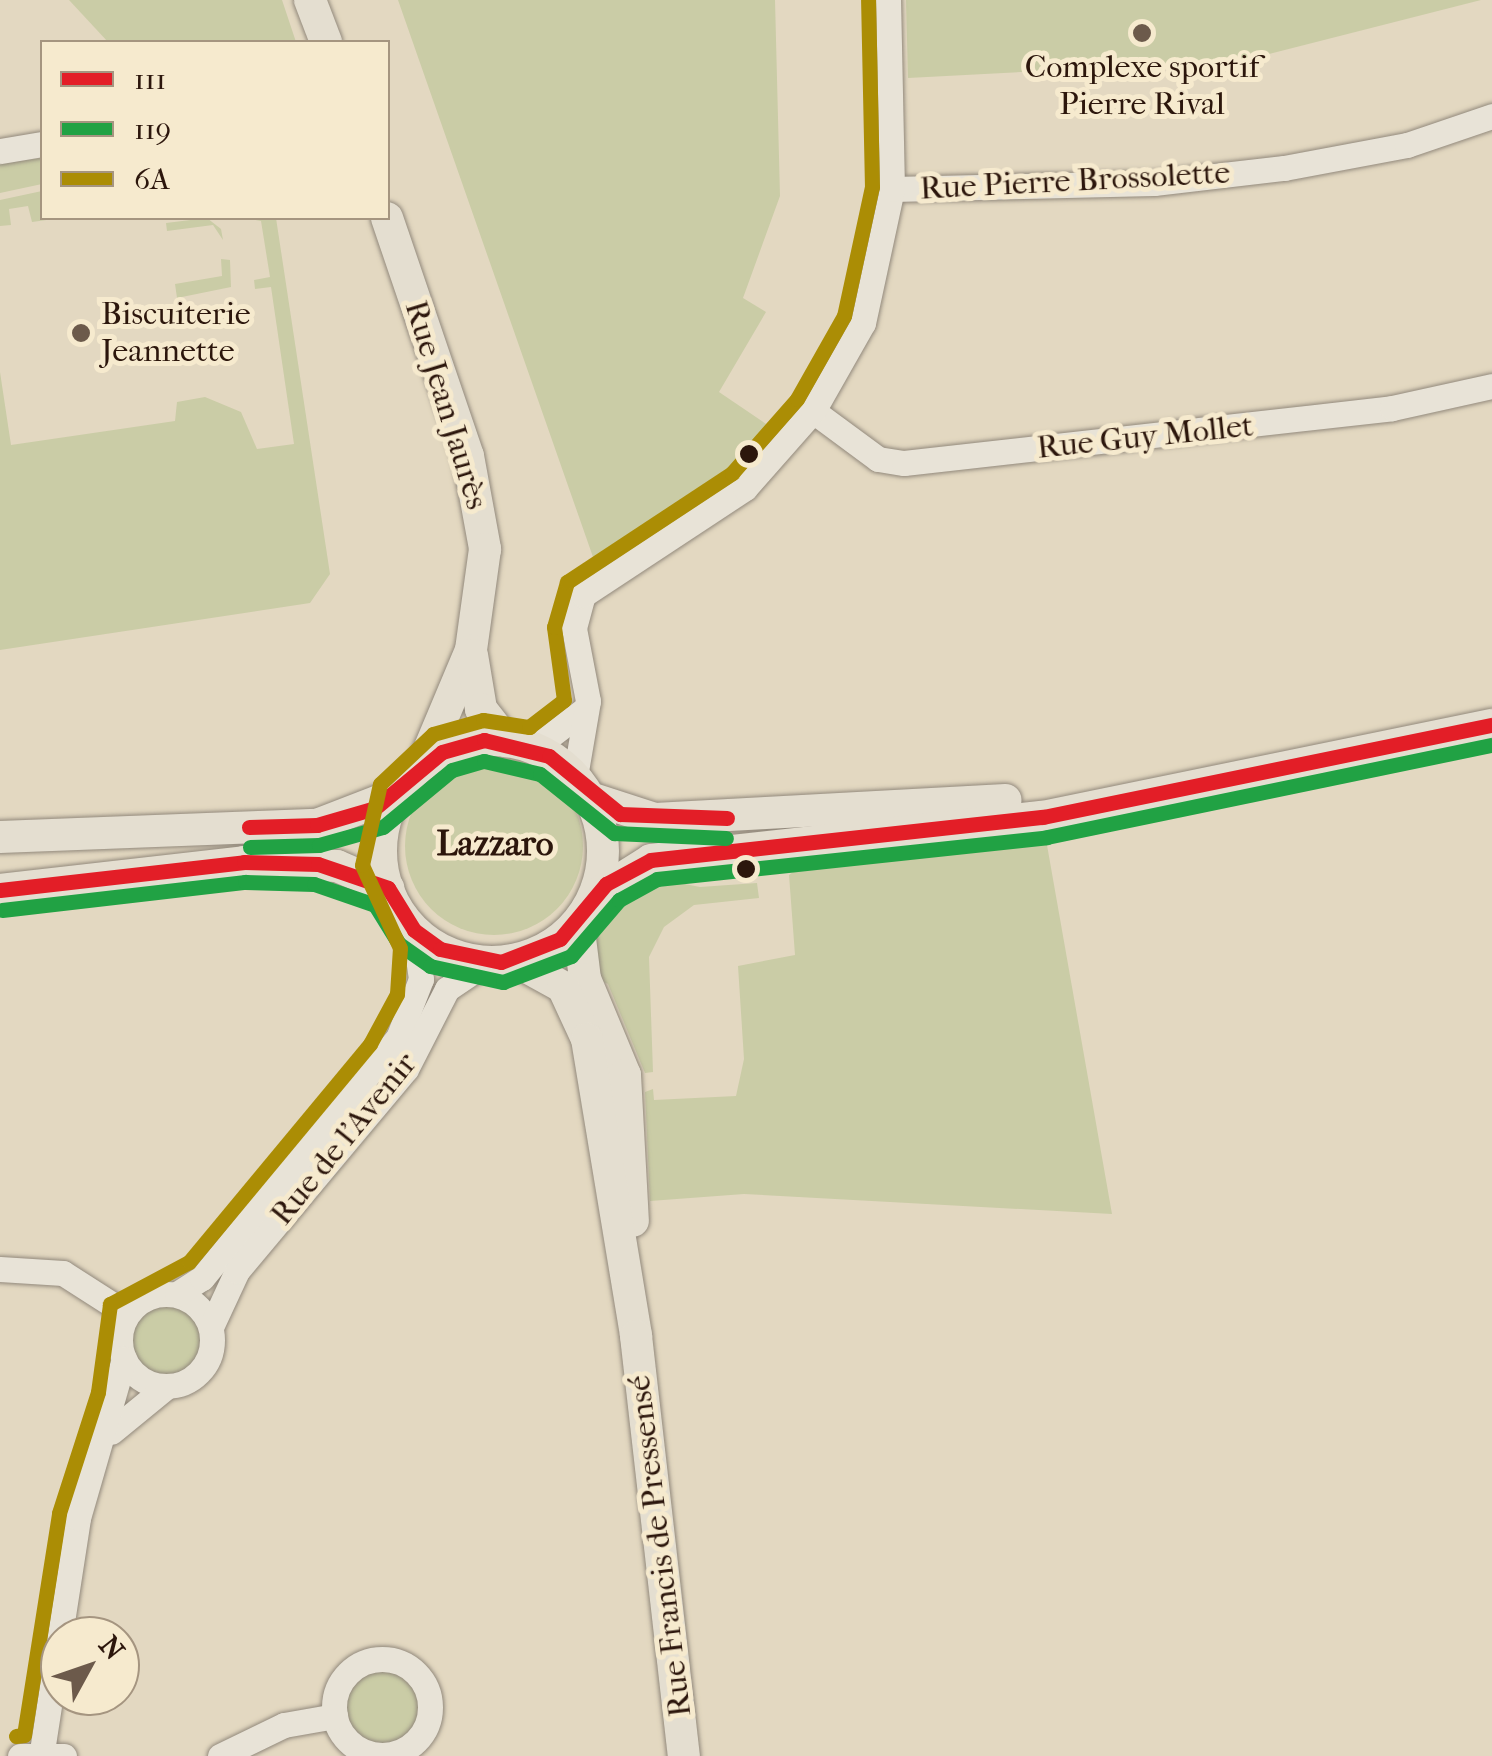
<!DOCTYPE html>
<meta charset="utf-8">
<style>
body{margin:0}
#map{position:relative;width:1492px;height:1756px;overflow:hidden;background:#e3d8c1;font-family:"IM FELL French Canon",serif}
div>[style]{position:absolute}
.green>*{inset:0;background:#cacca6}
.round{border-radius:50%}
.roads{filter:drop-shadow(0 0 2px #92897c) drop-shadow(0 0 2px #92897c)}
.minor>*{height:25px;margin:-12.5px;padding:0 12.5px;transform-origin:12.5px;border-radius:12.5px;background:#e8e3d7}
.minor>.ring{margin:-12.5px;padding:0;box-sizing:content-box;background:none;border:25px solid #e8e3d7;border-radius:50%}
.major>*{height:32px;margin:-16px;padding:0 16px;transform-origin:16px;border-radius:16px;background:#e4ded0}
.major>.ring{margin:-16px;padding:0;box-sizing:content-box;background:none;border:32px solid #e4ded0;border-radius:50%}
.bus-1>*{height:15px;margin:-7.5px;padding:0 7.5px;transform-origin:7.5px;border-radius:7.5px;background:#e31e27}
.bus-2>*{height:15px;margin:-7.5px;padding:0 7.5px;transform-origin:7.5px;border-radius:7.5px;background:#21a244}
.bus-3>*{height:15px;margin:-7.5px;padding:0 7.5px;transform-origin:7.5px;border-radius:7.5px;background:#ab8d05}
.dots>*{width:28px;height:28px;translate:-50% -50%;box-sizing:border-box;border:5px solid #f6eace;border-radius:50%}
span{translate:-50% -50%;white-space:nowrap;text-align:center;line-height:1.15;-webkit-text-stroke:10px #f6eace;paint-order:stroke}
.poi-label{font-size:32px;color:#2c160c}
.left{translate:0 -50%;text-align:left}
.street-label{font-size:32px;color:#2c160c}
.neighbourhood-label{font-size:35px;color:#2c160c;font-weight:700}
.legend{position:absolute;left:40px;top:40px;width:350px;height:180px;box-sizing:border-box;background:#f6eace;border:2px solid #a59580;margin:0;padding:12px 18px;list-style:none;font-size:30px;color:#2c160c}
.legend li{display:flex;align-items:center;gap:20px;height:50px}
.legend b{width:50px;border:2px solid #a59580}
.north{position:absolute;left:40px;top:1616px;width:100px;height:100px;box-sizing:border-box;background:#f6eace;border:2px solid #a59580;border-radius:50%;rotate:50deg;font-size:28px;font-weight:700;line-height:40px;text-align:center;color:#2c160c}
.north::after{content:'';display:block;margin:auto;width:35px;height:45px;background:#6c5a4b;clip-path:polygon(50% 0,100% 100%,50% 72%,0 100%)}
</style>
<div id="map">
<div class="green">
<i style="clip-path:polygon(69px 0,282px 0,296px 42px,108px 42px)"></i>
<i style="clip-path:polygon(398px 0,775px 0,780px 196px,743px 298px,766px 312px,719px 392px,775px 430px,654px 533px,593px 557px)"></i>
<i style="clip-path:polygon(906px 0,1481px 0,1246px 60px,908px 78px)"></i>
<i style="clip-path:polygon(42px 158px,42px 184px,0 193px,0 164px)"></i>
<i style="clip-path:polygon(42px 191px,42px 218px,61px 218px,32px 222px,28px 206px,9px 209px,11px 225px,0 226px,0 200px)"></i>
<i style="clip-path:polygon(207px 218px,221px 229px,223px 240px,213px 225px,167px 231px,166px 223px)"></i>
<i style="clip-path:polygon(244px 218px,276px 218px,330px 574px,310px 603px,0 650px,0 372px,11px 445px,175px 421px,177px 402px,205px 397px,241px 412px,257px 449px,294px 444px,271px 287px,255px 289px,254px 280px,270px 277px,261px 221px)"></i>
<i style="clip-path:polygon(221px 259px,230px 260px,231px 287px,177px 298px,175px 284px,222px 276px)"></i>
<i class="round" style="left:405px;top:757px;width:178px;height:178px"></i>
<i style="clip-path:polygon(1044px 828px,1112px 1214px,744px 1194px,650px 1201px,645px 1092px,653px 1089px,654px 1100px,736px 1096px,744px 1059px,738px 966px,795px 955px,789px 875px,805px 863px)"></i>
<i style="clip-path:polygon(645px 876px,700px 887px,757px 883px,759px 898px,694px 905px,664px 927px,649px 957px,653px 1072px,645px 1073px,608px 984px,596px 978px,588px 936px,600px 910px)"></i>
<i class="round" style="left:132px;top:1303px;width:72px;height:72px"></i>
<i class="round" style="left:345px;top:1671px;width:74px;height:74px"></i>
</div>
<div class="roads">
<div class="minor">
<i style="left:0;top:151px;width:43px;rotate:-9.5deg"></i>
<i style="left:892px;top:189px;width:262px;rotate:-1.3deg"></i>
<i style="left:1154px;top:183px;width:131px;rotate:-6.6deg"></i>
<i style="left:1284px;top:168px;width:125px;rotate:-10.6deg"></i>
<i style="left:1407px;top:145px;width:90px;rotate:-18.8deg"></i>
<i style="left:813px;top:411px;width:81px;rotate:36.4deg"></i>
<i style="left:878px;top:459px;width:26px;rotate:9deg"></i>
<i style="left:904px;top:463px;width:491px;rotate:-6.4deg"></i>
<i style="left:1392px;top:408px;width:102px;rotate:-12.4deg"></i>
<i style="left:534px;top:748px;width:64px;rotate:-37.4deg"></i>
<i style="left:575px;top:777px;width:77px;rotate:-80.3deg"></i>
<i style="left:588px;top:701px;width:74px;rotate:-100.9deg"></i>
<i style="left:574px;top:628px;width:34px;rotate:-75deg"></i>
<i style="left:583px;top:595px;width:194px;rotate:-33.4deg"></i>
<i style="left:745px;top:488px;width:103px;rotate:-48.6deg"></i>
<i style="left:813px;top:411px;width:101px;rotate:-60.4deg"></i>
<i style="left:863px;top:323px;width:137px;rotate:-77.8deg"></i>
<i style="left:892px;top:189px;width:189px;rotate:-91.2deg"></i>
<i style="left:0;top:1269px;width:63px;rotate:3.6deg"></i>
<i style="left:63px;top:1273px;width:76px;rotate:32.6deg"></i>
<i class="ring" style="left:120px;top:1294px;width:67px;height:67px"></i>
<i style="left:177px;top:1294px;width:30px;rotate:-33deg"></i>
<i style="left:202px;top:1278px;width:310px;rotate:-50.8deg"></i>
<i style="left:398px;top:1038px;width:63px;rotate:-68.7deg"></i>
<i style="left:421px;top:979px;width:49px;rotate:-98.1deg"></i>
<i style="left:211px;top:1327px;width:62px;rotate:-65.1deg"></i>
<i style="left:237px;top:1271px;width:263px;rotate:-50.1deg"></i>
<i style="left:406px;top:1069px;width:90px;rotate:-62.9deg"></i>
<i style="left:447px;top:989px;width:48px;rotate:-34deg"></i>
<i style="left:111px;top:1432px;width:71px;rotate:-39.3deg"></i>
<i class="ring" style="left:334px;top:1659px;width:71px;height:71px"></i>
<i style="left:42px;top:1751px;width:236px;rotate:-81.2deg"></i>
<i style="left:78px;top:1518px;width:166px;rotate:-73.9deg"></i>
<i style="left:20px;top:1756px;width:44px"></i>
<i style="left:220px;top:1756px;width:71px;rotate:-25.8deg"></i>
<i style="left:284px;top:1725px;width:52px;rotate:-10deg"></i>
</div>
<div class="major">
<i style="left:310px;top:0;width:45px;rotate:69.1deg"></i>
<i style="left:387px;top:218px;width:251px;rotate:71.2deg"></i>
<i style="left:468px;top:456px;width:95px;rotate:79.6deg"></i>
<i style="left:485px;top:549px;width:102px;rotate:97.9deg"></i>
<i style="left:471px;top:650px;width:124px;rotate:112.8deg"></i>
<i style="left:472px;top:655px;width:55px;rotate:80.5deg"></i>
<i style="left:481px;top:709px;width:41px;rotate:52deg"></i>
<i class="ring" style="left:381px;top:740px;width:190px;height:190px"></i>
<i style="left:590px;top:798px;width:68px;rotate:17.9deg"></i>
<i style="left:655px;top:819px;width:351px;rotate:-3.1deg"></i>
<i style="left:0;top:837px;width:317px;rotate:-2.2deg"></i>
<i style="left:317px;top:825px;width:86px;rotate:-21.2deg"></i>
<i style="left:0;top:890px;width:246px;rotate:-6.5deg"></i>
<i style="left:244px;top:862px;width:93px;rotate:2.5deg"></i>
<i style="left:337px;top:866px;width:56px;rotate:23.3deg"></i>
<i style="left:594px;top:896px;width:67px;rotate:-32.3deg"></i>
<i style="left:651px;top:860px;width:394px;rotate:-6.3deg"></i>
<i style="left:1043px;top:817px;width:458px;rotate:-11.6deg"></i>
<i style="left:578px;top:922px;width:57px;rotate:83deg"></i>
<i style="left:585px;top:979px;width:104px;rotate:67.4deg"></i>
<i style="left:625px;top:1075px;width:146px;rotate:86.9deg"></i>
<i style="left:514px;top:960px;width:56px;rotate:28.9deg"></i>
<i style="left:563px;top:987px;width:57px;rotate:65.2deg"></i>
<i style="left:587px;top:1039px;width:301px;rotate:80.6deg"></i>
<i style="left:636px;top:1336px;width:423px;rotate:83.5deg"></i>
</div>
</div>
<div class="bus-1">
<i style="left:249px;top:827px;width:68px;rotate:-1.7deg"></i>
<i style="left:317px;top:825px;width:60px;rotate:-16.3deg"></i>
<i style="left:375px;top:808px;width:87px;rotate:-39.9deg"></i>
<i style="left:442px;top:752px;width:44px;rotate:-15.9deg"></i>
<i style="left:484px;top:740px;width:67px;rotate:13.8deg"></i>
<i style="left:549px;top:756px;width:92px;rotate:39.2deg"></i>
<i style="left:620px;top:814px;width:107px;rotate:2.1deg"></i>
<i style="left:0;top:890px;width:246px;rotate:-6.5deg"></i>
<i style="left:244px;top:862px;width:74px;rotate:1.5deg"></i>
<i style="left:318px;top:864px;width:74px;rotate:18.9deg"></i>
<i style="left:388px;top:888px;width:49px;rotate:58.2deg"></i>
<i style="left:414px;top:930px;width:32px;rotate:36deg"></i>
<i style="left:440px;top:949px;width:62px;rotate:12deg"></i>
<i style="left:501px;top:962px;width:63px;rotate:-21.3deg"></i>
<i style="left:560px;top:939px;width:72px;rotate:-50.1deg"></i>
<i style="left:606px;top:884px;width:51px;rotate:-28.1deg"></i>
<i style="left:651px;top:860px;width:394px;rotate:-6.3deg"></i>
<i style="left:1043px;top:817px;width:458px;rotate:-11.6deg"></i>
</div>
<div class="bus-2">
<i style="left:250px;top:847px;width:69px;rotate:-1.7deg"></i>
<i style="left:319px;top:845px;width:66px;rotate:-15.7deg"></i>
<i style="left:383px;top:827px;width:89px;rotate:-39.6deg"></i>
<i style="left:452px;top:770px;width:33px;rotate:-16deg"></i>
<i style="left:484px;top:761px;width:57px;rotate:13.1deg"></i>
<i style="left:540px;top:774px;width:95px;rotate:38.6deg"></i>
<i style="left:614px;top:833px;width:112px;rotate:2.6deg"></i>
<i style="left:2px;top:910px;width:245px;rotate:-6.6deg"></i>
<i style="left:245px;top:882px;width:69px;rotate:1.7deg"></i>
<i style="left:314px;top:884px;width:65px;rotate:19deg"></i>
<i style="left:375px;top:905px;width:46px;rotate:58.4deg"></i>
<i style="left:399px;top:944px;width:38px;rotate:35deg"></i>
<i style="left:430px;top:966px;width:75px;rotate:12.4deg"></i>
<i style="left:503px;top:982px;width:73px;rotate:-20.9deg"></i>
<i style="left:571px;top:956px;width:74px;rotate:-49.4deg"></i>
<i style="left:619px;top:900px;width:43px;rotate:-28.9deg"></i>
<i style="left:657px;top:879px;width:392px;rotate:-6.1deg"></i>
<i style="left:1047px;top:837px;width:454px;rotate:-11.7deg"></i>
</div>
<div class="bus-3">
<i style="left:16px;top:1736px;width:8px;rotate:-7deg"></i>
<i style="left:24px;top:1735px;width:225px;rotate:-81deg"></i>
<i style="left:59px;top:1513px;width:127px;rotate:-72.1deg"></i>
<i style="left:98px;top:1392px;width:89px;rotate:-82.2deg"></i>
<i style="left:110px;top:1304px;width:89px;rotate:-28deg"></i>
<i style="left:189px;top:1262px;width:283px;rotate:-50.3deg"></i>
<i style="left:370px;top:1044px;width:57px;rotate:-61.6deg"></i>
<i style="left:397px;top:994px;width:46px;rotate:-86.3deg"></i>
<i style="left:400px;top:948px;width:91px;rotate:-114.6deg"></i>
<i style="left:362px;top:865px;width:83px;rotate:-77.5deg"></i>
<i style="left:380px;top:784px;width:73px;rotate:-43.3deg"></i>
<i style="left:433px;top:734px;width:52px;rotate:-15.6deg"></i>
<i style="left:483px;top:720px;width:47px;rotate:8.7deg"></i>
<i style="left:529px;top:727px;width:44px;rotate:-37.6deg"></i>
<i style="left:564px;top:700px;width:74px;rotate:-97.8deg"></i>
<i style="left:554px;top:627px;width:47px;rotate:-73.9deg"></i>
<i style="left:567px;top:582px;width:198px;rotate:-33.4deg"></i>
<i style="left:732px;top:473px;width:98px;rotate:-48.7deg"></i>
<i style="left:797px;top:399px;width:95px;rotate:-60.5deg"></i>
<i style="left:844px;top:316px;width:132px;rotate:-77.8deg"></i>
<i style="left:872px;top:187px;width:187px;rotate:-91.2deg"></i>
</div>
<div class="dots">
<i style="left:1142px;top:33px;background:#6c5a4b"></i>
<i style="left:81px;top:333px;background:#6c5a4b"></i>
<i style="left:749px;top:454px;background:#2c160c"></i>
<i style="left:746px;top:869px;background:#2c160c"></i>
</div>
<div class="poi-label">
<span style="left:1142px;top:86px">Complexe sportif<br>Pierre Rival</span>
<span class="left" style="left:101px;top:333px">Biscuiterie<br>Jeannette</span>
</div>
<div class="street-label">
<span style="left:1075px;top:181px;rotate:-3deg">Rue Pierre Brossolette</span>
<span style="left:446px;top:405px;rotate:73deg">Rue Jean Jaurès</span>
<span style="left:1145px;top:437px;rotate:-6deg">Rue Guy Mollet</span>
<span style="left:344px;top:1139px;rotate:-51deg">Rue de l'Avenir</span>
<span style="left:660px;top:1546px;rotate:-97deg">Rue Francis de Pressensé</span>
</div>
<div class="neighbourhood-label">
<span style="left:495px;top:844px">Lazzaro</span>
</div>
<ul class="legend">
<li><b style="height:12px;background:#e31e27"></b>111</li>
<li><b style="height:12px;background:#21a244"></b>119</li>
<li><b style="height:12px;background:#ab8d05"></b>6A</li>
</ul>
<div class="north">N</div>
</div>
